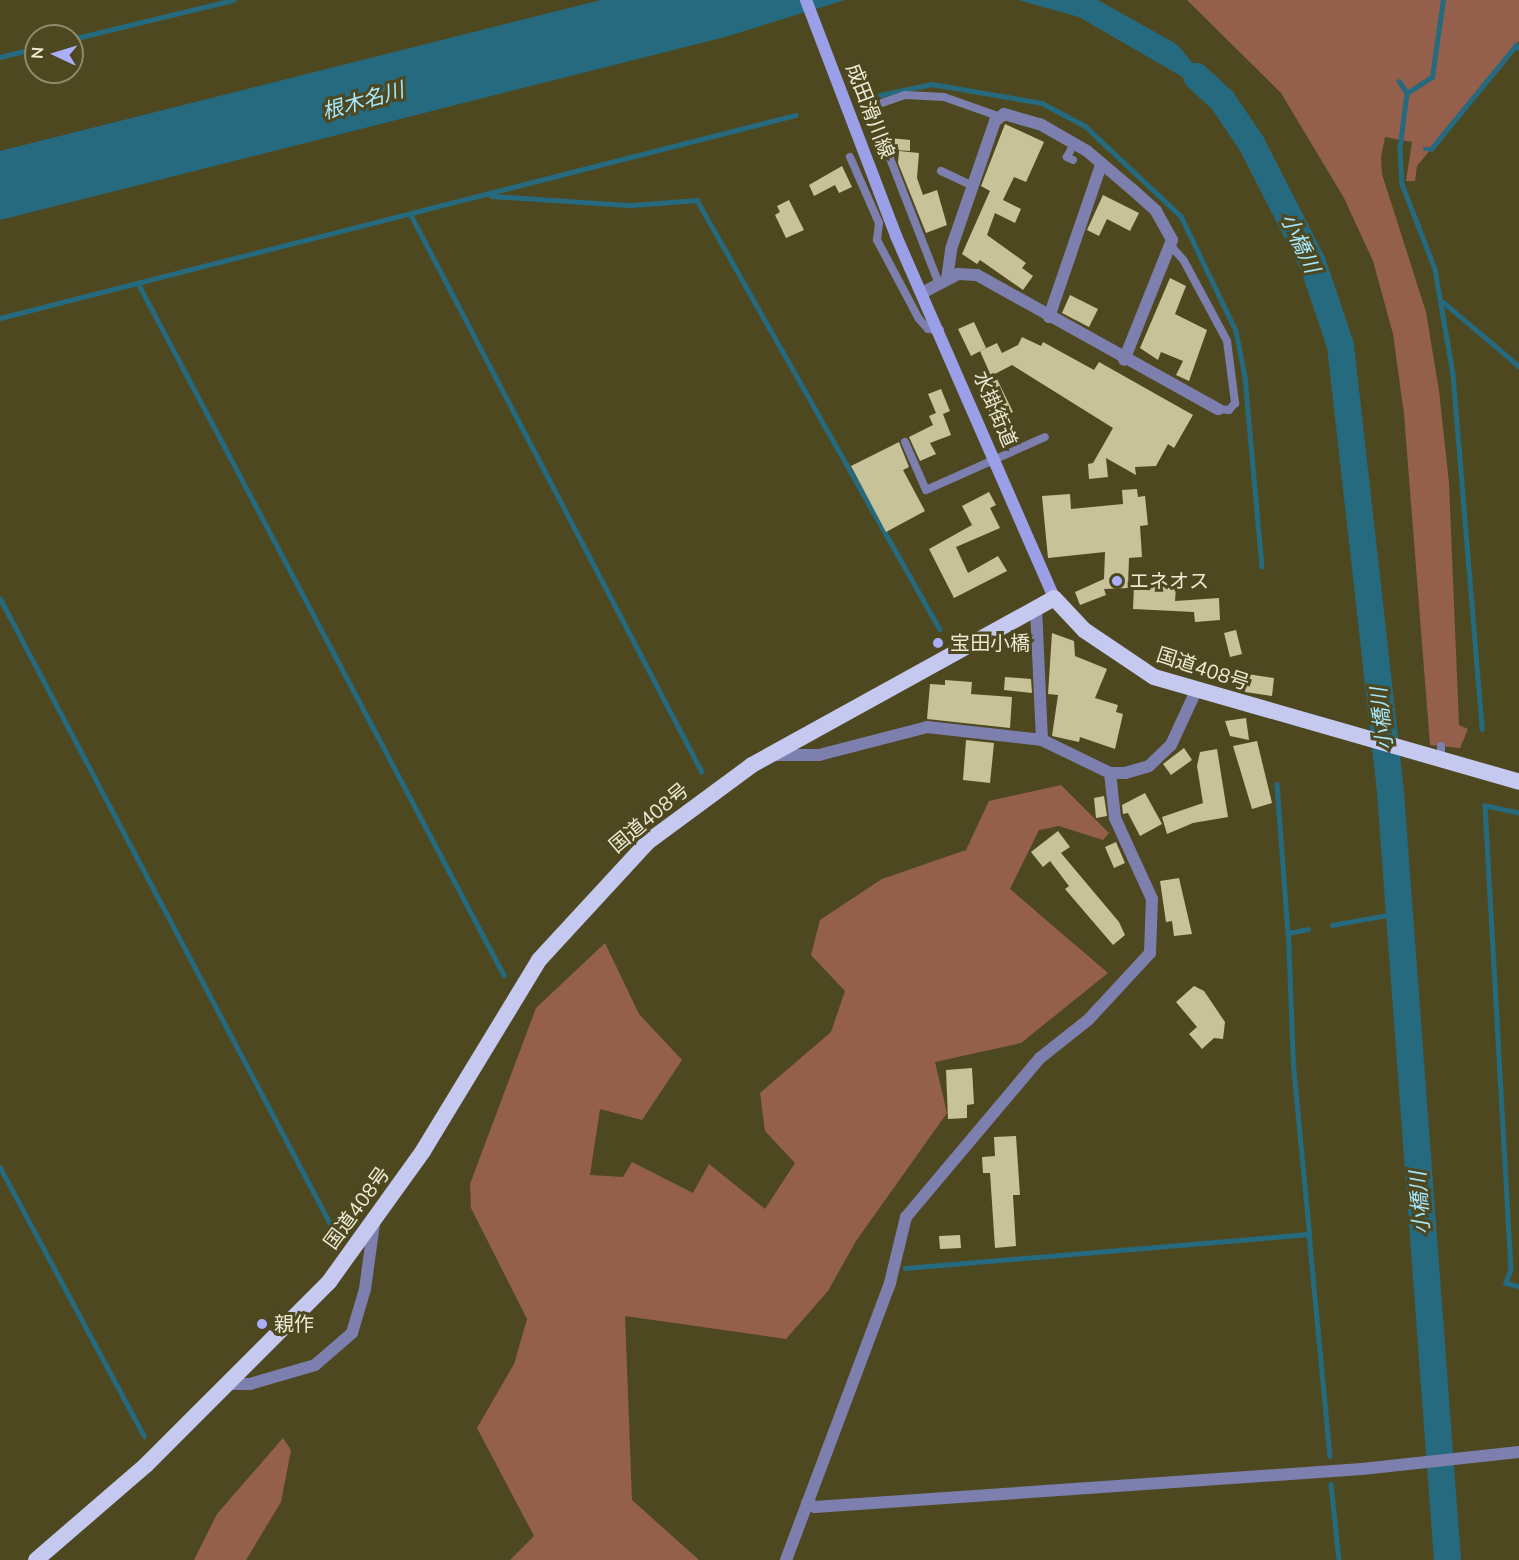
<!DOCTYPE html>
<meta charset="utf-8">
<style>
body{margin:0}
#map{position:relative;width:1519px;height:1560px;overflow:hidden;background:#4e4821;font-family:"Nunito Sans","Noto Sans JP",sans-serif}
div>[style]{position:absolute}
.green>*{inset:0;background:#94604c}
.water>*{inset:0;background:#256a7e}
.stream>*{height:4.5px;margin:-2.25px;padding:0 2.25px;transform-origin:2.25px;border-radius:2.25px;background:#256a7e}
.river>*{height:27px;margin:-13.5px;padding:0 13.5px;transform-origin:13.5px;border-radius:13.5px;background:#256a7e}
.building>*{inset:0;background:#c8c298}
.service>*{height:8px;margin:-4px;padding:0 4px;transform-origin:4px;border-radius:4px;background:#7d80ae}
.minor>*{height:12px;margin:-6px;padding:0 6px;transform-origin:6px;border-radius:6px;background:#7d80ae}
.secondary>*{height:12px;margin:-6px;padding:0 6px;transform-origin:6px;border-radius:6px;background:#9b9fe7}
.trunk>*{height:16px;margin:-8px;padding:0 8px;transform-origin:8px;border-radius:8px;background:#c5c8ef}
.dots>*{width:16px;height:16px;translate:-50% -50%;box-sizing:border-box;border:3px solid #4e4821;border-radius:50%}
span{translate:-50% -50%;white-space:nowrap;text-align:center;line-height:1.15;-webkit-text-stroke:6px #4e4821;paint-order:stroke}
.street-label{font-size:20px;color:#edead4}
.poi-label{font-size:20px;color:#edead4}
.left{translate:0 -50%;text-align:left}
.water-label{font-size:21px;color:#a4e7fe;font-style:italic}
.north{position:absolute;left:24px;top:24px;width:60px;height:60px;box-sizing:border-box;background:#4e4821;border:2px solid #8e8969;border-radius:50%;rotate:274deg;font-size:16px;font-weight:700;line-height:24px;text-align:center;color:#edead4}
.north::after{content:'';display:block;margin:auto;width:21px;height:27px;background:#abaffb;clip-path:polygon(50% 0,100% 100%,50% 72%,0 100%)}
</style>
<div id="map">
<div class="green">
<i style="clip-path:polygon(1187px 0,1519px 0,1519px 41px,1417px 166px,1415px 181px,1406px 181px,1412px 142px,1385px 137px,1381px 157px,1382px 174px,1426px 312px,1439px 391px,1449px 483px,1459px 725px,1468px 729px,1460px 748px,1430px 745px,1404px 414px,1393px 334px,1373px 261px,1344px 198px,1281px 93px)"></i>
<i style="clip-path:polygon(1061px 785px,1109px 833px,1103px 840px,1059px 826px,1039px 830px,1010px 889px,1108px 973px,1021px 1043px,935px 1062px,947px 1113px,856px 1241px,828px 1291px,786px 1339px,625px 1316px,632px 1500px,699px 1560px,510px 1560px,534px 1536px,477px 1428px,514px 1364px,527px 1319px,471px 1208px,470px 1184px,536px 1008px,605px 943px,639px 1014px,682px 1060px,642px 1120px,600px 1109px,590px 1175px,623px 1177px,632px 1162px,693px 1193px,709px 1164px,765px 1209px,795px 1163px,765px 1131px,760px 1093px,831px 1032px,845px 991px,811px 955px,820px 920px,882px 879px,966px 850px,989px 801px)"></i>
<i style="clip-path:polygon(283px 1438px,291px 1450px,281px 1502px,246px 1560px,194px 1560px,217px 1514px)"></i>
</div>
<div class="water">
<i style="clip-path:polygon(601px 0,845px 0,725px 37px,0 220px,0 151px)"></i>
<i style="clip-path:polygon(1018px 0,1098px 0,1178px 45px,1222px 100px,1079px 17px)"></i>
</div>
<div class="stream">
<i style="left:72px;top:39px;width:166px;rotate:-13.6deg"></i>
<i style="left:0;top:57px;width:37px;rotate:-14deg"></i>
<i style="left:1399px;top:81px;width:14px;rotate:56deg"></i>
<i style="left:1407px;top:93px;width:55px;rotate:97.3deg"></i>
<i style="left:1400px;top:148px;width:36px;rotate:87deg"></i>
<i style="left:1402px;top:184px;width:91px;rotate:68.8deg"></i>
<i style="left:1435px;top:269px;width:107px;rotate:80.3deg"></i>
<i style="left:1453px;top:374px;width:356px;rotate:85.3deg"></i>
<i style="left:1407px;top:93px;width:30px;rotate:-33deg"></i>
<i style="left:1432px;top:77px;width:78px;rotate:-81.9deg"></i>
<i style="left:880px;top:95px;width:53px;rotate:-11.9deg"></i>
<i style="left:932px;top:84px;width:112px;rotate:9.8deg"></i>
<i style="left:1042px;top:103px;width:49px;rotate:28.1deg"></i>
<i style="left:1085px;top:126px;width:132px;rotate:43.2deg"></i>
<i style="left:1181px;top:216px;width:127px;rotate:64.4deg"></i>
<i style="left:1236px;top:331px;width:47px;rotate:78.9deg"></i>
<i style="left:1245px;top:377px;width:190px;rotate:84.9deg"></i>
<i style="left:1425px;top:149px;width:6px"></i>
<i style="left:1431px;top:149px;width:134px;rotate:-50.7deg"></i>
<i style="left:1516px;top:45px;width:4px;rotate:45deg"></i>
<i style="left:491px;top:196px;width:141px;rotate:3.7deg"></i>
<i style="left:632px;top:205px;width:65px;rotate:-4.4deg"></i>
<i style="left:697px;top:200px;width:493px;rotate:60.5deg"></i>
<i style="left:411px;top:215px;width:628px;rotate:62.42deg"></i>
<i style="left:138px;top:283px;width:783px;rotate:62.13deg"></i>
<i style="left:1443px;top:302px;width:99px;rotate:40.1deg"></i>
<i style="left:0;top:318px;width:821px;rotate:-14.32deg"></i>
<i style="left:0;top:598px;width:728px;rotate:62.17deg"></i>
<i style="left:1277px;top:784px;width:149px;rotate:85.8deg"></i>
<i style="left:1519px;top:813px;width:35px;rotate:-168deg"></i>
<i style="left:1485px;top:806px;width:464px;rotate:86.8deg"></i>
<i style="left:1511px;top:1269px;width:15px;rotate:110deg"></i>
<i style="left:1506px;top:1283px;width:13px;rotate:13deg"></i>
<i style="left:1332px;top:925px;width:68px;rotate:-10.2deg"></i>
<i style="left:0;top:1167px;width:305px;rotate:61.8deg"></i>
<i style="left:1309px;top:1234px;width:223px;rotate:84.6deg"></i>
<i style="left:905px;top:1268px;width:405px;rotate:-4.8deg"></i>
<i style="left:1309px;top:1234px;width:169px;rotate:-95.4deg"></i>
<i style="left:1293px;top:1066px;width:133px;rotate:-92.2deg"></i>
<i style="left:1288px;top:933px;width:20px;rotate:-11deg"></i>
<i style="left:1331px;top:1484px;width:76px;rotate:84deg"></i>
</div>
<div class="river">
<i style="left:1196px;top:76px;width:35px;rotate:43deg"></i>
<i style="left:1222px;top:100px;width:52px;rotate:56deg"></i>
<i style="left:1251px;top:143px;width:134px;rotate:62.9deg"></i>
<i style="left:1312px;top:262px;width:88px;rotate:71.4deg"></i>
<i style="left:1340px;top:345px;width:451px;rotate:83.6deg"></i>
<i style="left:1390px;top:793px;width:769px;rotate:85.75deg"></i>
</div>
<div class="building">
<i style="clip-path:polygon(1005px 124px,1044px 142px,1026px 182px,1014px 177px,1003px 200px,1021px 209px,1015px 223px,995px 213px,987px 235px,1026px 263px,1022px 268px,1033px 276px,1023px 290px,980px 260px,977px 264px,962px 254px,990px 191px,981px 186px)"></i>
<i style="clip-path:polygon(890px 138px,910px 140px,910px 151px,894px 150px)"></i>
<i style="clip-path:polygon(899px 151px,919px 153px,917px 178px,923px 195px,937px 190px,947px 225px,926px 233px,898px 163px)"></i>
<i style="clip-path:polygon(842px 166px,852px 187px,839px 193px,835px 185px,814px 196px,809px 185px)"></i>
<i style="clip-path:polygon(1103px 195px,1139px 213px,1130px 231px,1107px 219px,1099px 236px,1087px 230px)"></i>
<i style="clip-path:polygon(789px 200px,804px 230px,786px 238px,775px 215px,780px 212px,777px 206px)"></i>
<i style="clip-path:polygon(1170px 278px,1186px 286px,1175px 314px,1207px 330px,1189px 381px,1176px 375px,1183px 361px,1161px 352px,1158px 360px,1140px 348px)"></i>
<i style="clip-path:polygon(1070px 295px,1098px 309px,1089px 327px,1062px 313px)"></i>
<i style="clip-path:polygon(974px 322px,986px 348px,971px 356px,958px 329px)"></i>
<i style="clip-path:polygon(1022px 337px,1041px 346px,1043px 342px,1094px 370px,1099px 362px,1193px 415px,1174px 448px,1168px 444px,1156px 466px,1135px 467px,1136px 475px,1106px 458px,1108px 477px,1089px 479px,1088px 464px,1093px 463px,1113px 428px,1012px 365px,991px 376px,980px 351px,997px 343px,1002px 353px,1018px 345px)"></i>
<i style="clip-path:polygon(997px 379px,1013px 412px,994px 422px,978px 388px)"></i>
<i style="clip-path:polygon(941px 389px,950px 411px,943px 414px,951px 435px,930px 443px,936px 454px,920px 461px,909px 437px,933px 425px,929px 416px,936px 413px,928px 394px)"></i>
<i style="clip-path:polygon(899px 442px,909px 467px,903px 470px,925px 511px,886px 532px,851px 466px)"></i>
<i style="clip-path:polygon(1137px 489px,1138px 497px,1145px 496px,1148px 525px,1140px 526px,1142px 557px,1129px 558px,1128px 588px,1104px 589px,1106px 595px,1080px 605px,1075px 592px,1104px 579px,1105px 552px,1048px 558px,1042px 496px,1070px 494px,1071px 509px,1123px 504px,1122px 490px)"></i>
<i style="clip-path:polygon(989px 492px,996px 505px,990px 508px,1000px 528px,956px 547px,968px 573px,998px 556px,1007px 571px,954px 598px,929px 549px,972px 525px,962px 506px)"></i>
<i style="clip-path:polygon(1134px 585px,1176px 587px,1175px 601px,1219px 598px,1220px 620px,1195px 622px,1194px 612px,1133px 609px)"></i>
<i style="clip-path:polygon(1236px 630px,1242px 654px,1230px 657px,1224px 633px)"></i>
<i style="clip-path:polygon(1052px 633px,1074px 641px,1075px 656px,1107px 669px,1095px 698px,1118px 705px,1116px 712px,1123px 714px,1115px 749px,1080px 737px,1079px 742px,1052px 736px,1058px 695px,1048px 694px)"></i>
<i style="clip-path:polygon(1247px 674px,1274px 678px,1272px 696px,1245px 692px)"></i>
<i style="clip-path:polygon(1005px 677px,1031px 679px,1032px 693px,1004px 690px)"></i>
<i style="clip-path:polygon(945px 680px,972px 682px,971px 694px,1012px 697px,1010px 728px,927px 719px,930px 684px,945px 685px)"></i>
<i style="clip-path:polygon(1246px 718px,1249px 740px,1230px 736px,1225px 721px)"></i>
<i style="clip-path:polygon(966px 740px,994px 743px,990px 783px,963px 780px)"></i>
<i style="clip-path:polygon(1257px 741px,1272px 803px,1252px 809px,1233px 746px)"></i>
<i style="clip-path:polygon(1184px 748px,1192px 760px,1171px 775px,1163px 764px)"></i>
<i style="clip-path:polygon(1217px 749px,1228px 817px,1193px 823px,1167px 834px,1162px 817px,1203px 803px,1197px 766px,1200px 752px)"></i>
<i style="clip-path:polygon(1145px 793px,1162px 824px,1140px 836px,1128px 813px,1123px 814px,1122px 805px)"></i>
<i style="clip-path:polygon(1104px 796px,1107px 816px,1096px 818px,1094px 798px)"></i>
<i style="clip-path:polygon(1058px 831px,1070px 847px,1061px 853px,1119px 922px,1125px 935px,1113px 945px,1065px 889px,1069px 886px,1050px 861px,1043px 867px,1031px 852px)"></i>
<i style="clip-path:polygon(1116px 842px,1125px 863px,1114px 868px,1105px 847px)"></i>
<i style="clip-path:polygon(1179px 878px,1192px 934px,1174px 936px,1172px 921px,1166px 922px,1160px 881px)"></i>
<i style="clip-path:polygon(1194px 986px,1204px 991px,1225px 1022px,1223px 1039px,1214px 1038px,1202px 1049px,1189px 1034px,1197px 1027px,1176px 1002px)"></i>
<i style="clip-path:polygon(972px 1068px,974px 1104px,967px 1105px,967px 1118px,948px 1119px,946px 1070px)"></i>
<i style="clip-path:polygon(1016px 1136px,1020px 1195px,1013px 1195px,1016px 1246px,995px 1248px,990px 1173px,983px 1173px,982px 1157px,995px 1156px,994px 1137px)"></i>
<i style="clip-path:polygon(960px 1235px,961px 1248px,940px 1249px,939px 1236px)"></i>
</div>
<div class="service">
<i style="left:850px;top:157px;width:72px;rotate:66.3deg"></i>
<i style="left:879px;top:223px;width:17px;rotate:97deg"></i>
<i style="left:877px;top:240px;width:89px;rotate:62deg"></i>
<i style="left:919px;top:319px;width:13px;rotate:48deg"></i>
<i style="left:928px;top:329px;width:12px;rotate:5deg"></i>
<i style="left:1073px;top:160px;width:7px;rotate:-153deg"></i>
<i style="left:1067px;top:157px;width:16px;rotate:-63deg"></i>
<i style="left:941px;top:171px;width:35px;rotate:25deg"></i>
<i style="left:1172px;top:247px;width:18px;rotate:49deg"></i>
<i style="left:1184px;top:261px;width:91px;rotate:61.7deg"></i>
<i style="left:1227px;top:341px;width:63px;rotate:82.6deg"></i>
<i style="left:1235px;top:403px;width:9px;rotate:131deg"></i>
<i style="left:1229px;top:410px;width:11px;rotate:-175deg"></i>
<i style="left:939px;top:284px;width:190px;rotate:-111.3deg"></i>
<i style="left:870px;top:107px;width:37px;rotate:-19deg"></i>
<i style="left:905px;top:95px;width:39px;rotate:3deg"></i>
<i style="left:944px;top:97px;width:57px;rotate:19.4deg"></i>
<i style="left:905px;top:442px;width:52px;rotate:66.4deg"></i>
<i style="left:926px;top:490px;width:130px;rotate:-24deg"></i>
<i style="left:1441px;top:746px;width:14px;rotate:90deg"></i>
</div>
<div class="minor">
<i style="left:947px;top:279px;width:30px;rotate:-82deg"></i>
<i style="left:951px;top:249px;width:135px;rotate:-71deg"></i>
<i style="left:995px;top:121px;width:11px;rotate:-38deg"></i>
<i style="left:1004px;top:114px;width:37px;rotate:16deg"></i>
<i style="left:1040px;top:124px;width:54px;rotate:29.9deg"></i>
<i style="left:1087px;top:151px;width:60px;rotate:40.3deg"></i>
<i style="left:1133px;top:190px;width:31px;rotate:42deg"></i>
<i style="left:1156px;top:211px;width:33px;rotate:61deg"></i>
<i style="left:1172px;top:240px;width:129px;rotate:111.8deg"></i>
<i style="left:922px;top:293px;width:41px;rotate:-27.8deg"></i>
<i style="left:958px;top:274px;width:19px;rotate:3deg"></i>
<i style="left:977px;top:275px;width:276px;rotate:29.1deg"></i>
<i style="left:1049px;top:317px;width:161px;rotate:-71.1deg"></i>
<i style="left:1036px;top:608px;width:132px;rotate:87.4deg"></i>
<i style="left:771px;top:755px;width:48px"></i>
<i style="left:819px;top:755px;width:112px;rotate:-14.5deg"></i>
<i style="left:927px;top:727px;width:116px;rotate:6.4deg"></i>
<i style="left:1042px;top:740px;width:76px;rotate:25.9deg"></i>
<i style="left:1110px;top:773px;width:15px"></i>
<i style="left:1125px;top:773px;width:25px;rotate:-16deg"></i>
<i style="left:1149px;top:766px;width:30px;rotate:-44deg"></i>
<i style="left:1171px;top:745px;width:60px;rotate:-65.2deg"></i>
<i style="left:229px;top:1384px;width:21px"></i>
<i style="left:250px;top:1384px;width:68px;rotate:-16.3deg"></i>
<i style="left:315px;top:1365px;width:49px;rotate:-40.9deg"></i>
<i style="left:352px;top:1333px;width:46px;rotate:-73.5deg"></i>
<i style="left:365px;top:1289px;width:67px;rotate:-82.2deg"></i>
<i style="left:807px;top:1503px;width:9px;rotate:27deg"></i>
<i style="left:815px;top:1507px;width:548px;rotate:-3.97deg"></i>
<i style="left:1362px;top:1469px;width:158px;rotate:-6.2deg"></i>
<i style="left:786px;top:1560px;width:296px;rotate:-69.4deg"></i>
<i style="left:890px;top:1283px;width:68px;rotate:-76.4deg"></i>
<i style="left:906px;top:1217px;width:208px;rotate:-49.9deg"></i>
<i style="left:1040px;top:1058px;width:61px;rotate:-38.4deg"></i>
<i style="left:1088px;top:1020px;width:91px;rotate:-47.2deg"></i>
<i style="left:1150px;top:953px;width:54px;rotate:-87.9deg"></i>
<i style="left:1152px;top:899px;width:89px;rotate:-114.6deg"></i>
<i style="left:1115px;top:818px;width:45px;rotate:-96.3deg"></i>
</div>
<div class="secondary">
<i style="left:806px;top:0;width:253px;rotate:69.1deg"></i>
<i style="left:896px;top:236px;width:395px;rotate:66.4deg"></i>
</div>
<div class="trunk">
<i style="left:36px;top:1560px;width:145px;rotate:-40.8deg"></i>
<i style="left:146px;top:1465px;width:259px;rotate:-45deg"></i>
<i style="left:329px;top:1282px;width:161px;rotate:-54.3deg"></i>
<i style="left:423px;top:1151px;width:223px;rotate:-58.7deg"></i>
<i style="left:539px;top:960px;width:162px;rotate:-47.3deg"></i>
<i style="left:649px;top:841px;width:128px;rotate:-36.4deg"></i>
<i style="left:752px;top:765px;width:345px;rotate:-28.9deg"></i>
<i style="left:1054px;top:598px;width:44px;rotate:46.8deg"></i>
<i style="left:1084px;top:630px;width:84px;rotate:33.9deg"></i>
<i style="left:1154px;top:677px;width:380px;rotate:16deg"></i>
</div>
<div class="dots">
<i style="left:1117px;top:581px;background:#abaffb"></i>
<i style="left:938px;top:643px;background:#abaffb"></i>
<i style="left:262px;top:1324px;background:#abaffb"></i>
</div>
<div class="street-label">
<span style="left:870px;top:111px;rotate:69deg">成田滑川線</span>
<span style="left:995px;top:409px;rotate:67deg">水掛街道</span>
<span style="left:1203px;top:669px;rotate:18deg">国道408号</span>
<span style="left:649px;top:818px;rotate:-40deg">国道408号</span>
<span style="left:357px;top:1208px;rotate:-54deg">国道408号</span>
</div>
<div class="poi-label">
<span class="left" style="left:1129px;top:581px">エネオス</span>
<span class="left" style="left:950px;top:643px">宝田小橋</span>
<span class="left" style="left:274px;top:1324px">親作</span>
</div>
<div class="water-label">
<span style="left:363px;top:101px;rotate:-16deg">根木名川</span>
<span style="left:1300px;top:243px;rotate:65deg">小橋川</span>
<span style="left:1382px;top:719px;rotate:-96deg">小橋川</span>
<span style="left:1420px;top:1203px;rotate:-94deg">小橋川</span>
</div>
<div class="north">N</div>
</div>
